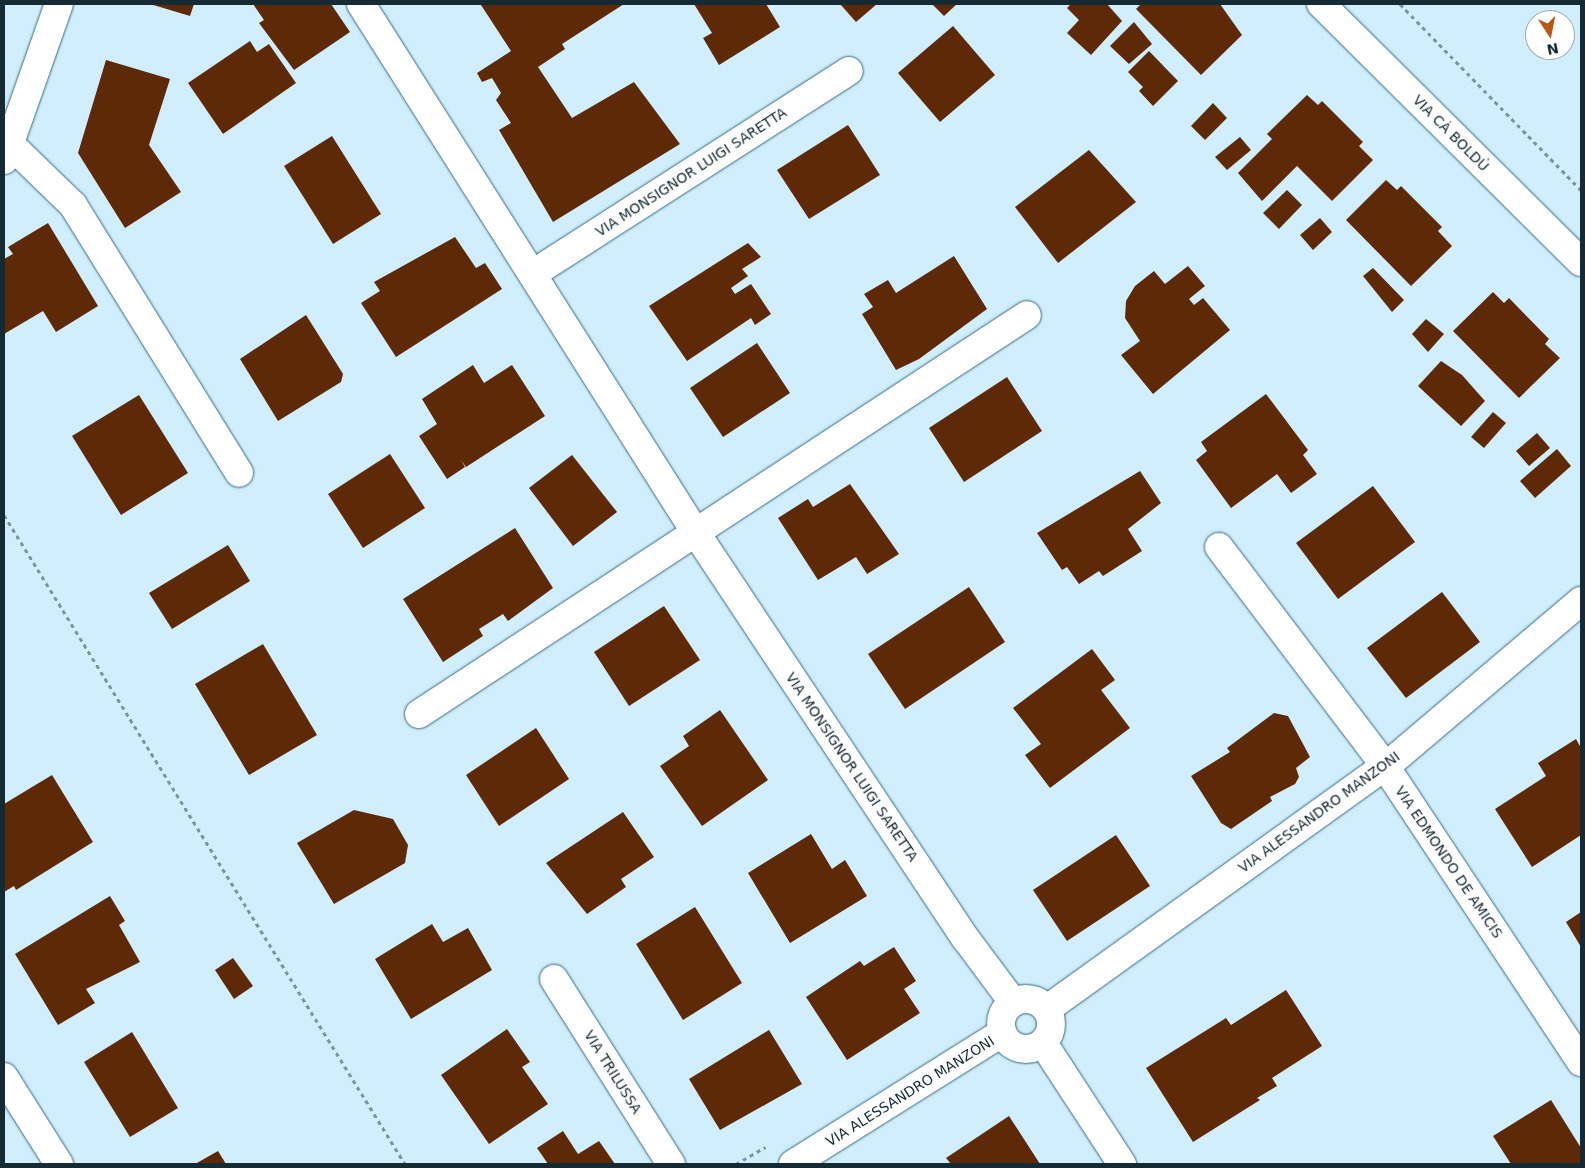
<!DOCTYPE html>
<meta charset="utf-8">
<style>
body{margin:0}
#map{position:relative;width:1585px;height:1168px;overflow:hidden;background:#d0eefd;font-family:"DejaVu Sans",sans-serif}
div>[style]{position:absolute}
.building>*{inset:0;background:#5e2906}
.path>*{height:3px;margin-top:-1.5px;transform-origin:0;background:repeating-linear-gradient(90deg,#7a94a0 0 4px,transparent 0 8px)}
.roads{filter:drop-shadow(0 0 1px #38697e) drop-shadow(0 0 1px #38697e)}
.minor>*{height:28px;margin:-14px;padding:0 14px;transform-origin:14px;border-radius:14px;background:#fff}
.minor>.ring{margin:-14px;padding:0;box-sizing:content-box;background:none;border:28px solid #fff;border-radius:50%}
span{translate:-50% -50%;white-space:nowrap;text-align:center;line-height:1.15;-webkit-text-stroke:5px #fff;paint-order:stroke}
.street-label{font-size:14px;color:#152a33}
.frame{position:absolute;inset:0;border:5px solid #152a33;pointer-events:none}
.north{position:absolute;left:1525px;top:10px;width:50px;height:50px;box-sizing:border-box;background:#fff;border:1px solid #a1aaad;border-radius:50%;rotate:169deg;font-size:14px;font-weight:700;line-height:20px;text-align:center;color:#152a33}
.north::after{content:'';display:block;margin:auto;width:18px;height:22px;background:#b85718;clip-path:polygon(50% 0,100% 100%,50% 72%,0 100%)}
</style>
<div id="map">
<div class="building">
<i style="clip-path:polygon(150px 4px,194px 4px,190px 16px)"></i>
<i style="clip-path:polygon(253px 4px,331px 4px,350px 32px,294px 70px,259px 23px,264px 20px)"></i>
<i style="clip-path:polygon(624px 4px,562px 44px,565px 49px,538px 67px,572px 118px,634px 82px,680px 144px,553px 222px,499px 130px,511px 123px,496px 100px,501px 93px,492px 78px,482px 82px,477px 73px,511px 51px,481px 5px)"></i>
<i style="clip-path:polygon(694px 4px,766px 4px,780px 27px,719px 65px,703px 38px,712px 33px)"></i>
<i style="clip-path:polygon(840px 4px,877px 4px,856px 22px)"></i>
<i style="clip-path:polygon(932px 4px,957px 4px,944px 16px)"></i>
<i style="clip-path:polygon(1071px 4px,1107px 4px,1122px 21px,1091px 55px,1067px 33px,1079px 20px,1067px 8px)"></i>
<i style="clip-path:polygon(1141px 4px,1220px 4px,1242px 35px,1201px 75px,1136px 9px)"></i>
<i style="clip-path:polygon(1134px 22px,1152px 44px,1129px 64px,1110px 46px)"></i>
<i style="clip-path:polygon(953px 26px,995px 75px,940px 122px,898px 73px)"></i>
<i style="clip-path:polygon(250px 41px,257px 52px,269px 44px,296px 83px,223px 134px,188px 83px)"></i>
<i style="clip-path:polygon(1149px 51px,1178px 81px,1153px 106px,1139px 91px,1143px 87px,1128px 72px)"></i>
<i style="clip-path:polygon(106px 60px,170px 79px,149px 145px,181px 192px,125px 228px,78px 153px)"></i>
<i style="clip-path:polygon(1307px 95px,1318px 105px,1322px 101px,1363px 142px,1359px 146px,1373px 160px,1332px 201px,1297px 166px,1262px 201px,1238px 173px,1272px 139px,1267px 134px)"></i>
<i style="clip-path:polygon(1213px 103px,1227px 118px,1205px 140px,1191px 126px)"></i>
<i style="clip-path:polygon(848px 125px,880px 175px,809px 219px,777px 170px)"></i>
<i style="clip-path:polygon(332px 136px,381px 214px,333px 244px,284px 166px)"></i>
<i style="clip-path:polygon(1240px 137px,1251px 150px,1227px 170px,1215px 157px)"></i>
<i style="clip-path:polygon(1089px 150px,1136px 202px,1058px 263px,1015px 207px)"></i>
<i style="clip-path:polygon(1386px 180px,1397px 190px,1401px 186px,1442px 227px,1438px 231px,1452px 246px,1411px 286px,1346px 220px)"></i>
<i style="clip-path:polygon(1287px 190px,1302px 205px,1279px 229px,1263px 213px)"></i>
<i style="clip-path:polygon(1320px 218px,1332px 232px,1313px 250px,1300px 235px)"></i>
<i style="clip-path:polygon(48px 223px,98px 306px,56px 332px,43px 311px,4px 334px,4px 259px,13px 254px,8px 247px)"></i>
<i style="clip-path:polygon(455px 237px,476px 268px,485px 263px,502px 289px,396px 357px,361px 303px,380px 291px,374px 282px)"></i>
<i style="clip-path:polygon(748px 243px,761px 257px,742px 269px,748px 276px,731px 288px,735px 294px,751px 284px,771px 314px,755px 325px,751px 318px,687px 361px,649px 306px)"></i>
<i style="clip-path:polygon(954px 256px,987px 309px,919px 359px,896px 370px,862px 314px,873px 307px,864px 294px,888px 280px,896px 293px)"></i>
<i style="clip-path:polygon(1188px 266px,1205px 286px,1189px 299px,1194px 305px,1203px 298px,1230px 330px,1153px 394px,1121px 355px,1140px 341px,1125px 318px,1126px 301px,1135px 286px,1154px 271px,1165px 284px)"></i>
<i style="clip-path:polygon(1373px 268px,1404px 300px,1392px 312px,1363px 276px)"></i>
<i style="clip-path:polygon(1493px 292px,1504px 303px,1509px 298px,1549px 339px,1545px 344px,1560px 358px,1519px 398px,1453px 331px)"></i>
<i style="clip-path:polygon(306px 315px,343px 374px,341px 382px,278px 421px,240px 359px)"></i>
<i style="clip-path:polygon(1426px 319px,1444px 334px,1428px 352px,1412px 334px)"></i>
<i style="clip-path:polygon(757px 343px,790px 393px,723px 437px,690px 388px)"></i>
<i style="clip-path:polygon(1441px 361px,1462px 375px,1485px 401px,1461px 426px,1418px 386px)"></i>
<i style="clip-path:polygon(473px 365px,484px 383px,512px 365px,545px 416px,466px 467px,461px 460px,465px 467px,447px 479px,419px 436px,437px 424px,422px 399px)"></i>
<i style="clip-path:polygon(1007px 377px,1042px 431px,964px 482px,929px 428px)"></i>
<i style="clip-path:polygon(1266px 394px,1308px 450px,1303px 455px,1317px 474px,1291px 493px,1277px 474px,1231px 508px,1196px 460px,1207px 451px,1201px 442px)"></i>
<i style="clip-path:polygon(139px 395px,188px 473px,121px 515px,72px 436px)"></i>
<i style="clip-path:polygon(1493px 412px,1506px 423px,1484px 448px,1471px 437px)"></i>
<i style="clip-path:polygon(1537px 433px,1550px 448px,1529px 466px,1516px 451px)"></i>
<i style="clip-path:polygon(1557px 449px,1571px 466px,1535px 498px,1520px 481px)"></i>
<i style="clip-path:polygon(390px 454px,425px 508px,363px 548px,328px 494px)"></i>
<i style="clip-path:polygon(572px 455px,617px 512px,573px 546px,529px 488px)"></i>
<i style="clip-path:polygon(1140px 471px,1161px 503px,1128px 529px,1142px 551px,1103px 576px,1099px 571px,1079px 584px,1067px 567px,1062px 570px,1037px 533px)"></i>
<i style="clip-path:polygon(850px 484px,899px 554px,867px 574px,856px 557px,818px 580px,778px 518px,808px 499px,813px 507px)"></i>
<i style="clip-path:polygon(1373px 486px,1415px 542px,1338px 599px,1296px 543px)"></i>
<i style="clip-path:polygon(515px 528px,553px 588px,508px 621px,503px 614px,479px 629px,483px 636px,443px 662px,403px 599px)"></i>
<i style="clip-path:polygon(228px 545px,250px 581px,172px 629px,149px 593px)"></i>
<i style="clip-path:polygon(969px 587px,1005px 642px,905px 709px,868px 654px)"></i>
<i style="clip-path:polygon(1442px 592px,1480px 642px,1406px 698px,1367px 648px)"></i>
<i style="clip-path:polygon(664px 606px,700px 660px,629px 706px,594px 652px)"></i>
<i style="clip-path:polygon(263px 644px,317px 735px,249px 775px,195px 684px)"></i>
<i style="clip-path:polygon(1092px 649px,1115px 680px,1101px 690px,1130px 728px,1050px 788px,1025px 755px,1041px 744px,1013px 708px)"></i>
<i style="clip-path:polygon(720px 710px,768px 780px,702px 826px,660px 766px,689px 746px,683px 736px)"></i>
<i style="clip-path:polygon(1274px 713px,1288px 716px,1310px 757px,1296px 768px,1299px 777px,1295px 784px,1270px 797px,1272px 801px,1231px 829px,1221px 823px,1191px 776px,1230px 752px,1227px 748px)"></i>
<i style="clip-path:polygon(536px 728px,569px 779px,499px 826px,466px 775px)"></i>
<i style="clip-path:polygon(1576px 739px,1581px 748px,1581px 835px,1532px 867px,1495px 809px,1546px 776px,1538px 763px)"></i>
<i style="clip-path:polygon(52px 775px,93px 842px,16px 890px,14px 886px,4px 892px,4px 804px)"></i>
<i style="clip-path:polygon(354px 810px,393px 819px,408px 845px,405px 863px,334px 904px,297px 843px)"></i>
<i style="clip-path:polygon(623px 812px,654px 857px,621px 879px,626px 887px,587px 914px,546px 863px)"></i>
<i style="clip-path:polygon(811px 834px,832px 869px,845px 860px,867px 896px,790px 943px,748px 873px)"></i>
<i style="clip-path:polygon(1116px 835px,1150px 886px,1067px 941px,1033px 890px)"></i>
<i style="clip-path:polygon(110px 896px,125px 921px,119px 925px,140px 962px,86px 989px,95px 1003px,58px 1025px,15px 954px)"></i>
<i style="clip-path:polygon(695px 907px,742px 983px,683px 1020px,636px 944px)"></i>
<i style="clip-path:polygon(1581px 912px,1581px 947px,1566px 922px)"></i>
<i style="clip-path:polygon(432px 924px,443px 942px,468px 928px,492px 970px,411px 1019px,375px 959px)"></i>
<i style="clip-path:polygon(894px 947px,916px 981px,904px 989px,920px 1013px,847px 1060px,806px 997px,860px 961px,864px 966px)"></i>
<i style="clip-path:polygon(233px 958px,253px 986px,234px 999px,215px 970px)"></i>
<i style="clip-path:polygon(1286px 990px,1322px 1046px,1272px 1078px,1277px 1086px,1257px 1098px,1260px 1100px,1193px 1142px,1146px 1068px,1226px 1018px,1231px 1025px)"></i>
<i style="clip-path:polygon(507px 1029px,530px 1062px,522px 1067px,548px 1104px,489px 1144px,441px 1075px)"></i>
<i style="clip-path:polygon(769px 1030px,802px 1084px,720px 1130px,689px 1079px)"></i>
<i style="clip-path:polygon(132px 1032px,178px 1108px,130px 1137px,84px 1062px)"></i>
<i style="clip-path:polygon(1551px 1100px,1581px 1148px,1581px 1164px,1511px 1164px,1493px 1136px)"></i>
<i style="clip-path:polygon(1009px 1116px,1040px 1164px,951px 1164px,946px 1158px)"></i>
<i style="clip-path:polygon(563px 1131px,578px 1154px,599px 1141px,615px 1164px,548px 1164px,537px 1148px)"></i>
<i style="clip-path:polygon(218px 1151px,226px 1164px,195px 1164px)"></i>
</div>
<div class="path">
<i style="left:1400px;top:4px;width:260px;rotate:45.8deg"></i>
<i style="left:4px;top:515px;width:763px;rotate:58.29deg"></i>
<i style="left:736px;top:1164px;width:34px;rotate:-30deg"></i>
</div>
<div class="roads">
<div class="minor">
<i style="left:361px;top:4px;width:623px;rotate:57.66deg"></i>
<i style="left:694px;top:530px;width:491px;rotate:56.4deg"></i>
<i style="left:966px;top:939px;width:79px;rotate:53.3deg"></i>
<i style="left:1321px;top:4px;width:366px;rotate:44.8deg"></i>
<i style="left:10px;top:144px;width:88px;rotate:44.1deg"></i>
<i style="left:73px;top:205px;width:315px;rotate:58.2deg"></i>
<i style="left:4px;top:160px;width:165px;rotate:-70.6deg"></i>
<i style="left:534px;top:273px;width:374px;rotate:-32.7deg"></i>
<i style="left:1219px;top:547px;width:275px;rotate:52.8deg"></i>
<i style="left:1385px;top:766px;width:355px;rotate:56.5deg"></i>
<i style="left:419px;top:714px;width:727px;rotate:-33.27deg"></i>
<i style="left:554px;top:979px;width:219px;rotate:57.7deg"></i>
<i class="ring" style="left:1001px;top:999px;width:22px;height:22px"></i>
<i style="left:1047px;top:1009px;width:423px;rotate:-35.7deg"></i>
<i style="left:1391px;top:762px;width:249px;rotate:-40.3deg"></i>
<i style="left:1043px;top:1043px;width:145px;rotate:56.9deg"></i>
<i style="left:4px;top:1077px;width:103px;rotate:57.7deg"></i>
<i style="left:793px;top:1164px;width:247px;rotate:-32.1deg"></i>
</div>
</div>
<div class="street-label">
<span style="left:1451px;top:133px;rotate:45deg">VIA CÀ BOLDÙ</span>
<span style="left:691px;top:172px;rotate:-33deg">VIA MONSIGNOR LUIGI SARETTA</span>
<span style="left:852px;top:767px;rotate:56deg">VIA MONSIGNOR LUIGI SARETTA</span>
<span style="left:1319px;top:812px;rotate:-36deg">VIA ALESSANDRO MANZONI</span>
<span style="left:1449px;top:862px;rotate:56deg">VIA EDMONDO DE AMICIS</span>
<span style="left:613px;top:1072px;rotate:58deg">VIA TRILUSSA</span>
<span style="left:910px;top:1091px;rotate:-32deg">VIA ALESSANDRO MANZONI</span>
</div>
<div class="frame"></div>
<div class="north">N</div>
</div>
